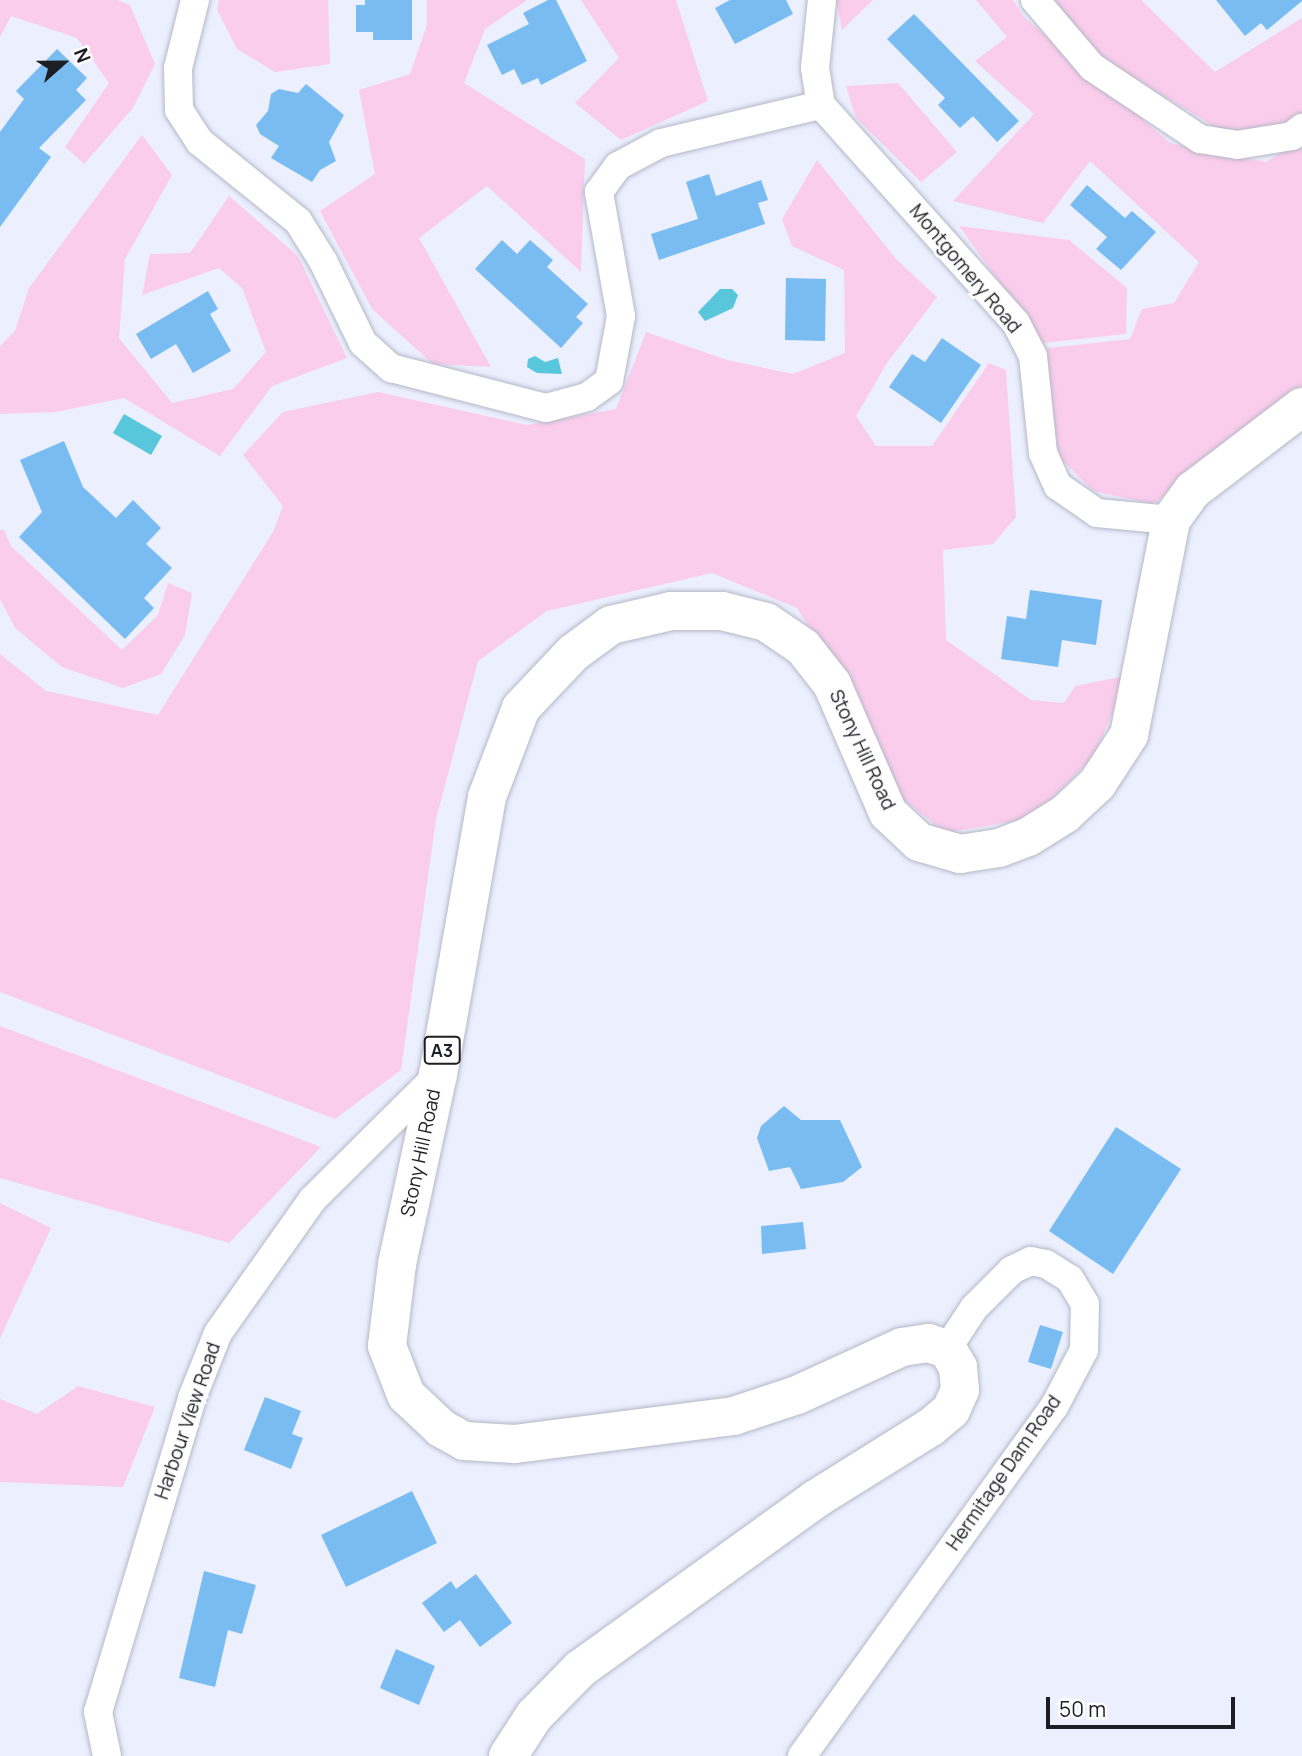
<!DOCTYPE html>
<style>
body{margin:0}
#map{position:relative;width:1302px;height:1756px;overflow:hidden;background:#ebeffe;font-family:Manrope,sans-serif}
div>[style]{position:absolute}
.green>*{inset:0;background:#fbcdec}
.water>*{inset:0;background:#58c6db}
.building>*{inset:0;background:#79bcf2}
.roads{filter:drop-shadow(0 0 2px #b4b8c6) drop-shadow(0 0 2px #b4b8c6)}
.street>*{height:28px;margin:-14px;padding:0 14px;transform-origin:14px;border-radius:14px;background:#fff}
.primary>*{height:38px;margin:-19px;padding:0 19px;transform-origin:19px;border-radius:19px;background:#fff}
span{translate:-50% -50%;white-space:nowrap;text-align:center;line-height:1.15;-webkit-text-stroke:6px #fdfdfd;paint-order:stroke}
.shield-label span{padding:2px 5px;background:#fdfdfd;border:2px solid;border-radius:5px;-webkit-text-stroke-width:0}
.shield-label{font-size:18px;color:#1d1e23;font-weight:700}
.street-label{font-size:19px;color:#1d1e23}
.north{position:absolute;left:28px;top:28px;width:70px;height:70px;-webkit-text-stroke:5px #fdfdfd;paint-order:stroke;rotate:69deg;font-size:19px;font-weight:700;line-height:28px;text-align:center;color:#1d1e23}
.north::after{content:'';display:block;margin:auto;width:24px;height:32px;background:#1d1e23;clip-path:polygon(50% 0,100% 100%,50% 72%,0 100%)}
.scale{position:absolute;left:1046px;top:1697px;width:189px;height:32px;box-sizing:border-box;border:4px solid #1d1e23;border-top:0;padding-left:9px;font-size:21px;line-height:24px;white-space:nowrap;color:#1d1e23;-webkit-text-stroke:5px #fdfdfd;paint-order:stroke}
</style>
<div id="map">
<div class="green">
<i style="clip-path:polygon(0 0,118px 0,130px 5px,155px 64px,133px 108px,84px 164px,65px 147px,109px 83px,77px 38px,11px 16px,0 37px)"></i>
<i style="clip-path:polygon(219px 0,328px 0,330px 64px,275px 72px,237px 49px,217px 10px)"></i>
<i style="clip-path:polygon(427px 0,527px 0,485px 29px,464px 83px,585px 159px,581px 272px,487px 186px,419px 238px,491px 367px,433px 364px,372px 309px,320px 211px,375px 174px,359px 90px,410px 74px,427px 25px)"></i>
<i style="clip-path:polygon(581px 0,676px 0,708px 101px,621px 140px,575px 103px,619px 58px)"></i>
<i style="clip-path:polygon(836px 0,873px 0,842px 30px)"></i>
<i style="clip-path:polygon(976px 0,1013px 0,1024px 17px,1170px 143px,1266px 162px,1302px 140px,1302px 388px,1153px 504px,1093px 491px,1060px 458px,1039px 349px,1130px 339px,1142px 309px,1174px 303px,1199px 262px,1090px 161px,1043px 223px,953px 201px,1034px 114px,975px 61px,1007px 37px)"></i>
<i style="clip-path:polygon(1051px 0,1141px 0,1215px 72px,1302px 18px,1302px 114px,1285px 126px,1228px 135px,1100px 57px)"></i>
<i style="clip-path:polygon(898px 83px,957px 152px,921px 182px,856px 118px,846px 86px)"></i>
<i style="clip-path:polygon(142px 135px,172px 175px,125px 259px,119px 338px,172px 403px,233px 389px,266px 352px,242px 288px,219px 268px,142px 295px,150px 254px,190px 253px,229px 196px,298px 256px,347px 358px,272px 386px,220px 456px,124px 398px,55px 412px,0 414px,0 346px,15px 331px,29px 288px)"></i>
<i style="clip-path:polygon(817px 160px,896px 259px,937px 297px,887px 363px,856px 416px,876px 446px,932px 446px,989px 363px,1006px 370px,1016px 517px,993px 544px,943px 550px,946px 640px,1031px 700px,1064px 703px,1075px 686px,1129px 675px,1094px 756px,1033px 818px,945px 833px,903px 799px,865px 717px,797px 608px,712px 573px,547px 611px,478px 661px,436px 819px,401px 1070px,335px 1119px,0 992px,0 654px,46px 691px,158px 715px,273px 532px,283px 506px,243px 455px,283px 412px,378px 392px,527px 425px,616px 409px,646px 332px,727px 360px,793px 374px,845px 353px,844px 270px,792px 246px,782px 219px)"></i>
<i style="clip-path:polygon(959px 226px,1069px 240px,1127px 288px,1126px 334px,1043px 343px)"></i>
<i style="clip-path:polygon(4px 530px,11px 546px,122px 650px,158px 615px,168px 583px,192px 593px,185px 635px,161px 674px,123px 688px,62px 667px,15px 628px,0 599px,0 530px)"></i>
<i style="clip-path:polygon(0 1026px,321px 1147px,229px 1243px,0 1178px)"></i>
<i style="clip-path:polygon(0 1203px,51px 1228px,0 1338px)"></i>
<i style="clip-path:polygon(78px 1386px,155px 1407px,123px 1487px,0 1482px,0 1399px,37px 1414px)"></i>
</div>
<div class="water">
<i style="clip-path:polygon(720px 289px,732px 289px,738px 295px,733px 308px,705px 321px,698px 312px)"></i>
<i style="clip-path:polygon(535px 356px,545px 362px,558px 358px,562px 374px,537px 373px,527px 367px,528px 359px)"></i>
<i style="clip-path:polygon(124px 414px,162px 436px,151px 455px,113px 433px)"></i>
</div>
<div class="building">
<i style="clip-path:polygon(365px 0,412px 0,412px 40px,373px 40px,373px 32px,356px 32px,356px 5px,365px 5px)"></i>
<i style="clip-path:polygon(548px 0,556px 0,587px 61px,541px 85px,538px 78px,522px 85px,514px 69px,502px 75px,487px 45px,529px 24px,523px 13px)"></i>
<i style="clip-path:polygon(730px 0,786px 0,793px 14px,735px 44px,715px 8px)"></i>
<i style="clip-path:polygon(1216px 0,1302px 0,1302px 1px,1267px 30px,1261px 23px,1245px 36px)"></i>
<i style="clip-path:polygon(914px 14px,1019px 121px,997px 142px,973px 116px,960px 128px,938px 105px,945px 98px,887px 39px)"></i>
<i style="clip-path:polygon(57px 49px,87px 78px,76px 90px,86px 100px,39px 148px,51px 157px,0 227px,0 132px,24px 99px,16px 91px)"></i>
<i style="clip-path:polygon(306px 84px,344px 115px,329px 142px,336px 161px,320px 170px,312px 182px,271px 158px,279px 146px,260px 134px,256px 125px,268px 111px,271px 94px,279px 89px,298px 93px)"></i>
<i style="clip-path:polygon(709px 174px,716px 196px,761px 180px,768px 200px,758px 203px,765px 224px,659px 260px,651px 234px,698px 219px,686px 182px)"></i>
<i style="clip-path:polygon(1087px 185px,1125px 218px,1132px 211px,1156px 232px,1121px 270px,1096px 249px,1107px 237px,1070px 205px)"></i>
<i style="clip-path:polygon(502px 240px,517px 254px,530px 240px,553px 260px,547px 267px,588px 304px,576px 317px,583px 323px,561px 348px,475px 269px)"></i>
<i style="clip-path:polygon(786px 278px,826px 279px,825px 341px,785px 340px)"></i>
<i style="clip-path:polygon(208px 291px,218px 309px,210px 314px,231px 351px,193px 373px,176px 344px,151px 359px,136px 334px)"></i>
<i style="clip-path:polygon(942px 338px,981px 365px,941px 423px,889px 387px,912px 354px,925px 362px)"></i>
<i style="clip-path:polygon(64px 441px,83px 487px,116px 518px,133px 500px,161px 528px,146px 544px,172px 568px,144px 598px,154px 608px,125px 639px,19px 537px,42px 512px,20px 460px)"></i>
<i style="clip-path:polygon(1030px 590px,1102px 600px,1096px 645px,1062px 640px,1058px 667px,1001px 659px,1007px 616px,1026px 619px)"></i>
<i style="clip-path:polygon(784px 1106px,801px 1120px,840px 1120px,862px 1167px,843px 1182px,801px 1189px,790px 1167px,769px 1171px,757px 1138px,761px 1126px)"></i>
<i style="clip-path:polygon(1116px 1127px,1181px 1169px,1113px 1274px,1049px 1231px)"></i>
<i style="clip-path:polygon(803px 1222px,806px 1249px,762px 1254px,761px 1226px)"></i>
<i style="clip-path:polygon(1040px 1325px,1063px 1332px,1051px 1369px,1028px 1362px)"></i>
<i style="clip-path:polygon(265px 1397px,301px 1411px,292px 1434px,303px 1438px,291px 1469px,244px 1450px)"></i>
<i style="clip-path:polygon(412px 1491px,437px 1543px,346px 1587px,321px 1535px)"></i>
<i style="clip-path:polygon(204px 1571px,256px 1585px,242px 1634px,228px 1630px,215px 1687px,179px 1678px)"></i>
<i style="clip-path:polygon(476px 1574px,512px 1623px,480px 1647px,460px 1620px,444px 1632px,422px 1603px,451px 1581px,456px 1589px)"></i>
<i style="clip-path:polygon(396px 1649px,435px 1666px,419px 1705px,380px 1688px)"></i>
</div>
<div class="roads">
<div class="street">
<i style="left:195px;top:0;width:70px;rotate:104deg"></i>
<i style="left:178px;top:68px;width:42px;rotate:88.6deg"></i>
<i style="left:179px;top:110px;width:38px;rotate:57deg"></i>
<i style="left:200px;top:142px;width:126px;rotate:38.9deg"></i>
<i style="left:298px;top:221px;width:47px;rotate:58deg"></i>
<i style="left:323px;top:261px;width:91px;rotate:64deg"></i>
<i style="left:363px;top:343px;width:38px;rotate:42deg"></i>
<i style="left:391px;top:368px;width:160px;rotate:14.5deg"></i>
<i style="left:546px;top:408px;width:42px;rotate:-15deg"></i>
<i style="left:587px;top:397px;width:27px;rotate:-36deg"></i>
<i style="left:609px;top:381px;width:66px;rotate:-79.5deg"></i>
<i style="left:621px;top:316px;width:126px;rotate:-100.1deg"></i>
<i style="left:599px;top:192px;width:32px;rotate:-54deg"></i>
<i style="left:618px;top:166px;width:49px;rotate:-28.1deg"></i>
<i style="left:661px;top:143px;width:164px;rotate:-13.4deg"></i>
<i style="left:822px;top:0;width:68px;rotate:95.9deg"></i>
<i style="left:815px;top:68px;width:37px;rotate:81deg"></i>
<i style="left:821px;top:105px;width:292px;rotate:48.2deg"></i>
<i style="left:1016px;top:323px;width:37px;rotate:63deg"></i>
<i style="left:1033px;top:356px;width:98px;rotate:84.1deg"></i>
<i style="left:1043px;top:453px;width:36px;rotate:66deg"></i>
<i style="left:1058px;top:486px;width:47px;rotate:34.7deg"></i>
<i style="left:1097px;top:513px;width:74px;rotate:5.4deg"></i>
<i style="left:1035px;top:0;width:88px;rotate:49.6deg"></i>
<i style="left:1092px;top:67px;width:130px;rotate:33.7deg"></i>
<i style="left:1200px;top:139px;width:37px;rotate:9deg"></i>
<i style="left:1237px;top:145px;width:56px;rotate:-9.3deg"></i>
<i style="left:1292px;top:136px;width:13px;rotate:-39deg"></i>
<i style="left:107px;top:1756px;width:45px;rotate:-101.6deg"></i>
<i style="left:98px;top:1712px;width:328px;rotate:-73.3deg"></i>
<i style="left:192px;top:1398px;width:70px;rotate:-68.2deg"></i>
<i style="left:218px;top:1333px;width:164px;rotate:-54.7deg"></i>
<i style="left:313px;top:1199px;width:176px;rotate:-44.8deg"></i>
<i style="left:802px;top:1756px;width:430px;rotate:-54.2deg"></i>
<i style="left:1054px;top:1407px;width:64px;rotate:-62.2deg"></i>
<i style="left:1084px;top:1350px;width:46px;rotate:-88.8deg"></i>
<i style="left:1085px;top:1304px;width:29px;rotate:-121deg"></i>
<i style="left:1070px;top:1279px;width:28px;rotate:-148deg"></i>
<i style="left:1046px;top:1264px;width:15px;rotate:-169deg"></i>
<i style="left:1031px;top:1261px;width:21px;rotate:155deg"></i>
<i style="left:1012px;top:1270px;width:54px;rotate:135deg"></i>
<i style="left:974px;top:1308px;width:49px;rotate:123.4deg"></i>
</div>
<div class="primary">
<i style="left:508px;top:1756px;width:48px;rotate:-57deg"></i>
<i style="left:534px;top:1716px;width:66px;rotate:-45.6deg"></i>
<i style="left:580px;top:1669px;width:289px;rotate:-35.8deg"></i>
<i style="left:814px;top:1500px;width:138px;rotate:-32deg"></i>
<i style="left:931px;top:1427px;width:26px;rotate:-40deg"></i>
<i style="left:951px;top:1410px;width:22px;rotate:-66deg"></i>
<i style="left:960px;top:1390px;width:23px;rotate:-95deg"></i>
<i style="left:958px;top:1367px;width:21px;rotate:-121deg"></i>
<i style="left:947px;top:1349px;width:20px;rotate:-162deg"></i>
<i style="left:928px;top:1343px;width:26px;rotate:171deg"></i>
<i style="left:902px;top:1347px;width:115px;rotate:155.4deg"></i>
<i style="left:797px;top:1395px;width:66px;rotate:161.6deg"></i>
<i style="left:734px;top:1416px;width:222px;rotate:172.7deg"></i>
<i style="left:514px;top:1444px;width:50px;rotate:-176.6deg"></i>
<i style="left:464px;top:1441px;width:26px;rotate:-151deg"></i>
<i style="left:441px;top:1428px;width:48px;rotate:-136.7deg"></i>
<i style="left:406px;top:1395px;width:53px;rotate:-111.2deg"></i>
<i style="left:387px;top:1346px;width:83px;rotate:-83deg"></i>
<i style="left:397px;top:1264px;width:193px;rotate:-77.8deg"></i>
<i style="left:438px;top:1075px;width:282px;rotate:-80deg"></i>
<i style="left:487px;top:797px;width:95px;rotate:-69.1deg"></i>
<i style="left:521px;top:708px;width:76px;rotate:-46.6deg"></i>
<i style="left:573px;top:653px;width:47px;rotate:-36.4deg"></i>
<i style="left:611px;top:625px;width:62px;rotate:-13.1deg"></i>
<i style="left:671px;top:611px;width:51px"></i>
<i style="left:722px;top:611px;width:45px;rotate:14deg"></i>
<i style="left:766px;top:622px;width:45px;rotate:34deg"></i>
<i style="left:803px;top:647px;width:47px;rotate:51.9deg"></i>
<i style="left:832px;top:684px;width:141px;rotate:66.5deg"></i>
<i style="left:888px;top:813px;width:42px;rotate:43.1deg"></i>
<i style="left:919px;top:842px;width:43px;rotate:16.3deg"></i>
<i style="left:960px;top:854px;width:39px;rotate:-9deg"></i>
<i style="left:999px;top:848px;width:31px;rotate:-21deg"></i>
<i style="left:1028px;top:837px;width:44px;rotate:-31.9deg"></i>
<i style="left:1065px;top:814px;width:44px;rotate:-43.2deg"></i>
<i style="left:1097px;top:784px;width:59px;rotate:-56.9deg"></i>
<i style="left:1129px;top:735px;width:219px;rotate:-78.9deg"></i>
<i style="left:1171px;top:520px;width:37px;rotate:-54deg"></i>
<i style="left:1193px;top:490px;width:137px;rotate:-37.3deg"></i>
</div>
</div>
<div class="shield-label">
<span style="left:442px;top:1050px">A3</span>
</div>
<div class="street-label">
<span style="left:965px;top:269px;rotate:50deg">Montgomery Road</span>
<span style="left:862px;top:750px;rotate:65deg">Stony Hill Road</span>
<span style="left:421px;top:1153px;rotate:-78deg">Stony Hill Road</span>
<span style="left:188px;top:1421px;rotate:-71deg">Harbour View Road</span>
<span style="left:1004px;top:1473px;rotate:-55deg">Hermitage Dam Road</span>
</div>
<div class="north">N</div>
<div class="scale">50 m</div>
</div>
